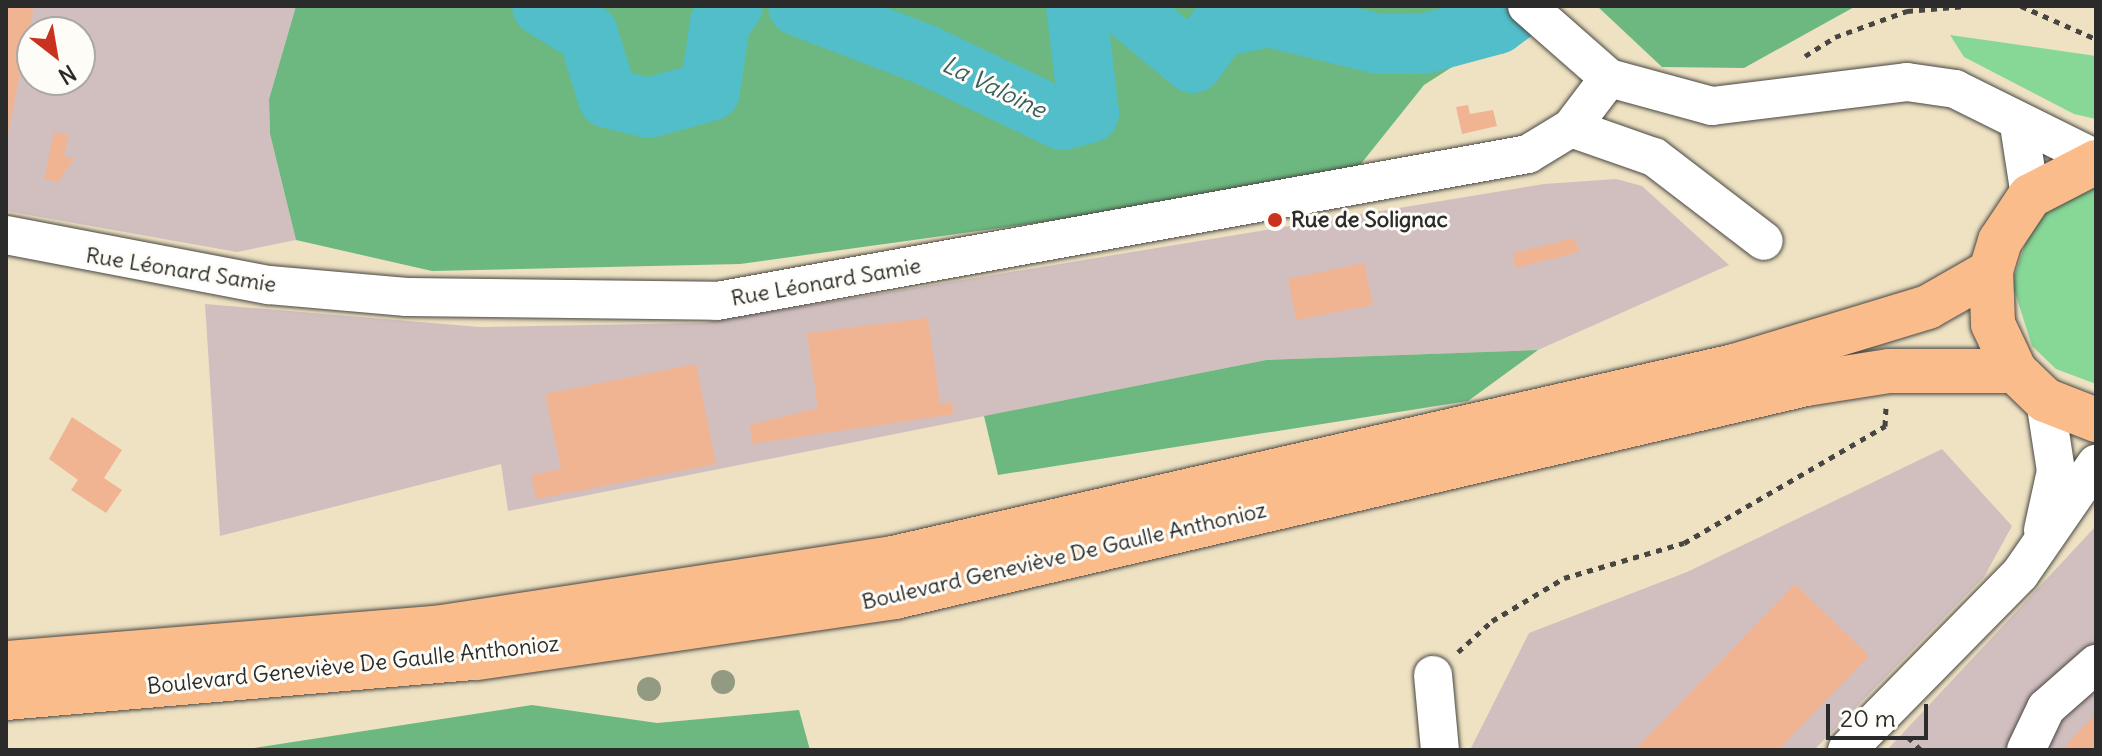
<!DOCTYPE html>
<meta charset="utf-8">
<style>
body{margin:0}
#map{position:relative;width:2102px;height:756px;overflow:hidden;background:#eee2c3;font-family:Delius,sans-serif}
div>[style]{position:absolute}
.industrial>*{inset:0;background:#d1bfbf}
.green>*{inset:0;background:#87d797}
.forest>*{inset:0;background:#6db880}
.river>*{height:60px;margin:-30px;padding:0 30px;transform-origin:30px;border-radius:30px;background:#51bec9}
.building>*{inset:0;background:#f0b493}
.path>*{height:5px;margin-top:-2.5px;transform-origin:0;background:repeating-linear-gradient(90deg,#484642 0 6px,transparent 0 12px)}
.roads{filter:drop-shadow(0 0 2px #484642) drop-shadow(0 0 2px #484642)}
.minor>*{height:38px;margin:-19px;padding:0 19px;transform-origin:19px;border-radius:19px;background:#fff}
.major>*{height:44px;margin:-22px;padding:0 22px;transform-origin:22px;border-radius:22px;background:#fabc8b}
.trees>*{width:24px;height:24px;margin:-12px;border-radius:50%;background:#929a81}
.dots>*{width:22px;height:22px;translate:-50% -50%;box-sizing:border-box;border:4px solid #fdfcf7;border-radius:50%}
span{translate:-50% -50%;white-space:nowrap;text-align:center;line-height:1.15;-webkit-text-stroke:6px #fdfcf7;paint-order:stroke}
.poi-label{font-size:22px;color:#2b2b2b;font-weight:700}
.left{translate:0 -50%;text-align:left}
.street-label{font-size:22px;color:#2b2b2b}
.water-label{font-size:24px;color:#385e62;font-style:italic}
.frame{position:absolute;inset:0;border:8px solid #2b2b2b;pointer-events:none}
.north{position:absolute;left:16px;top:16px;width:80px;height:80px;box-sizing:border-box;background:#fdfcf7;border:2px solid #a9a8a5;border-radius:50%;rotate:149deg;font-size:22px;font-weight:700;line-height:32px;text-align:center;color:#2b2b2b}
.north::after{content:'';display:block;margin:auto;width:28px;height:36px;background:#c8321e;clip-path:polygon(50% 0,100% 100%,50% 72%,0 100%)}
.scale{position:absolute;left:1826px;top:704px;width:102px;height:36px;box-sizing:border-box;border:4px solid #2b2b2b;border-top:0;padding-left:10px;font-size:24px;line-height:28px;white-space:nowrap;color:#2b2b2b;-webkit-text-stroke:6px #fdfcf7;paint-order:stroke}
</style>
<div id="map">
<div class="industrial">
<i style="clip-path:polygon(evenodd,6px 6px,296px 6px,269px 99px,270px 134px,296px 240px,237px 252px,6px 211px,6px 6px,32px 32px,80px 32px,80px 80px,32px 80px,32px 32px)"></i>
<i style="clip-path:polygon(1616px 179px,1642px 186px,1729px 265px,1538px 350px,1266px 360px,508px 511px,501px 464px,220px 536px,205px 304px,480px 327px,702px 323px,1544px 184px)"></i>
<i style="clip-path:polygon(1942px 449px,2012px 526px,1984px 577px,1814px 750px,1470px 750px,1529px 633px,1687px 572px)"></i>
<i style="clip-path:polygon(2096px 526px,2096px 750px,1887px 750px)"></i>
</div>
<div class="green">
<i style="clip-path:polygon(1950px 35px,2096px 56px,2096px 119px,2074px 114px,1964px 57px)"></i>
<i style="clip-path:polygon(2096px 184px,2096px 384px,2056px 369px,2032px 346px,2012px 283px,2033px 221px,2057px 198px)"></i>
</div>
<div class="forest">
<i style="clip-path:polygon(296px 6px,1547px 6px,1424px 85px,1348px 180px,740px 264px,432px 271px,296px 240px,270px 134px,269px 99px)"></i>
<i style="clip-path:polygon(1597px 6px,1856px 6px,1744px 68px,1662px 67px)"></i>
<i style="clip-path:polygon(1538px 350px,1468px 401px,998px 475px,984px 416px,1266px 360px)"></i>
<i style="clip-path:polygon(532px 705px,657px 723px,799px 710px,810px 750px,241px 750px)"></i>
</div>
<div class="river">
<i style="left:542px;top:6px;width:54px;rotate:31.3deg"></i>
<i style="left:588px;top:34px;width:67px;rotate:72.6deg"></i>
<i style="left:608px;top:98px;width:41px;rotate:14deg"></i>
<i style="left:648px;top:108px;width:64px;rotate:-15.3deg"></i>
<i style="left:710px;top:91px;width:69px;rotate:-81.6deg"></i>
<i style="left:720px;top:23px;width:21px;rotate:-53deg"></i>
<i style="left:798px;top:6px;width:137px;rotate:20.9deg"></i>
<i style="left:926px;top:55px;width:151px;rotate:25.5deg"></i>
<i style="left:1062px;top:120px;width:28px;rotate:-15deg"></i>
<i style="left:1089px;top:113px;width:108px;rotate:-96.9deg"></i>
<i style="left:1124px;top:6px;width:89px;rotate:39.6deg"></i>
<i style="left:1193px;top:63px;width:44px;rotate:-54.2deg"></i>
<i style="left:1219px;top:27px;width:51px;rotate:-11.3deg"></i>
<i style="left:1269px;top:17px;width:113px;rotate:13.8deg"></i>
<i style="left:1379px;top:44px;width:44px"></i>
<i style="left:1423px;top:44px;width:77px;rotate:-15.1deg"></i>
<i style="left:1497px;top:24px;width:31px;rotate:-36deg"></i>
</div>
<div class="building">
<i style="clip-path:polygon(6px 6px,34px 6px,7px 138px,6px 138px)"></i>
<i style="clip-path:polygon(1468px 105px,1470px 114px,1493px 110px,1497px 126px,1462px 134px,1456px 107px)"></i>
<i style="clip-path:polygon(54px 132px,69px 135px,64px 156px,74px 159px,58px 182px,44px 179px)"></i>
<i style="clip-path:polygon(1575px 238px,1579px 252px,1516px 268px,1513px 253px)"></i>
<i style="clip-path:polygon(1364px 263px,1373px 305px,1296px 320px,1288px 279px)"></i>
<i style="clip-path:polygon(928px 318px,940px 403px,952px 402px,954px 414px,752px 444px,750px 425px,818px 408px,807px 333px)"></i>
<i style="clip-path:polygon(696px 364px,716px 464px,536px 499px,531px 475px,561px 469px,545px 394px)"></i>
<i style="clip-path:polygon(72px 417px,122px 450px,104px 478px,122px 490px,106px 513px,71px 490px,78px 480px,49px 459px)"></i>
<i style="clip-path:polygon(1795px 584px,1869px 656px,1778px 750px,1635px 750px)"></i>
<i style="clip-path:polygon(2096px 713px,2096px 750px,2062px 750px)"></i>
</div>
<div class="path">
<i style="left:2021px;top:6px;width:82px;rotate:23.7deg"></i>
<i style="left:1805px;top:56px;width:36px;rotate:-32deg"></i>
<i style="left:1835px;top:37px;width:77px;rotate:-19.9deg"></i>
<i style="left:1907px;top:11px;width:59px;rotate:-4.8deg"></i>
<i style="left:1458px;top:652px;width:46px;rotate:-42.4deg"></i>
<i style="left:1492px;top:621px;width:84px;rotate:-30.8deg"></i>
<i style="left:1564px;top:578px;width:125px;rotate:-16.3deg"></i>
<i style="left:1684px;top:543px;width:233px;rotate:-30.2deg"></i>
<i style="left:1885px;top:426px;width:18px;rotate:-87deg"></i>
<i style="left:1908px;top:737px;width:18px;rotate:45deg"></i>
</div>
<div class="roads">
<div class="minor">
<i style="left:1527px;top:6px;width:109px;rotate:41.3deg"></i>
<i style="left:1609px;top:78px;width:107px;rotate:15.2deg"></i>
<i style="left:1712px;top:106px;width:196px;rotate:-7deg"></i>
<i style="left:1907px;top:82px;width:49px;rotate:8.3deg"></i>
<i style="left:1955px;top:89px;width:157px;rotate:26.4deg"></i>
<i style="left:2019px;top:125px;width:72px;rotate:81.2deg"></i>
<i style="left:1571px;top:128px;width:88px;rotate:19.3deg"></i>
<i style="left:1654px;top:157px;width:138px;rotate:37.4deg"></i>
<i style="left:6px;top:235px;width:268px;rotate:10.8deg"></i>
<i style="left:269px;top:285px;width:138px;rotate:5deg"></i>
<i style="left:406px;top:297px;width:311px;rotate:0.7deg"></i>
<i style="left:717px;top:301px;width:824px;rotate:-10.27deg"></i>
<i style="left:1528px;top:154px;width:50px;rotate:-31.2deg"></i>
<i style="left:1571px;top:128px;width:63px;rotate:-52.8deg"></i>
<i style="left:2043px;top:530px;width:60px;rotate:-77.6deg"></i>
<i style="left:2056px;top:471px;width:72px;rotate:-98.8deg"></i>
<i style="left:1433px;top:675px;width:75px;rotate:84.7deg"></i>
<i style="left:1847px;top:750px;width:247px;rotate:-45.5deg"></i>
<i style="left:2020px;top:574px;width:134px;rotate:-55.4deg"></i>
<i style="left:2026px;top:750px;width:47px;rotate:-64.5deg"></i>
<i style="left:2046px;top:708px;width:67px;rotate:-41.3deg"></i>
</div>
<div class="major">
<i style="left:2096px;top:162px;width:74px;rotate:152.7deg"></i>
<i style="left:2030px;top:196px;width:54px;rotate:123.7deg"></i>
<i style="left:2000px;top:241px;width:31px;rotate:107deg"></i>
<i style="left:1991px;top:271px;width:53px;rotate:87.8deg"></i>
<i style="left:1993px;top:324px;width:52px;rotate:64.9deg"></i>
<i style="left:2015px;top:371px;width:42px;rotate:44deg"></i>
<i style="left:2045px;top:400px;width:55px;rotate:21.4deg"></i>
<i style="left:6px;top:663px;width:431px;rotate:-4.7deg"></i>
<i style="left:436px;top:628px;width:462px;rotate:-8.7deg"></i>
<i style="left:893px;top:558px;width:863px;rotate:-12.86deg"></i>
<i style="left:1734px;top:366px;width:203px;rotate:-16.9deg"></i>
<i style="left:1928px;top:307px;width:73px;rotate:-29.7deg"></i>
<i style="left:6px;top:698px;width:473px;rotate:-4.9deg"></i>
<i style="left:477px;top:658px;width:422px;rotate:-8.3deg"></i>
<i style="left:895px;top:597px;width:936px;rotate:-13.16deg"></i>
<i style="left:1806px;top:384px;width:84px;rotate:-8.9deg"></i>
<i style="left:1889px;top:371px;width:126px"></i>
</div>
</div>
<div class="trees">
<i style="left:723px;top:682px"></i>
<i style="left:649px;top:689px"></i>
</div>
<div class="dots">
<i style="left:1275px;top:220px;background:#c8321e"></i>
</div>
<div class="poi-label">
<span class="left" style="left:1291px;top:220px">Rue de Solignac</span>
</div>
<div class="street-label">
<span style="left:181px;top:270px;rotate:9deg">Rue Léonard Samie</span>
<span style="left:826px;top:282px;rotate:-10deg">Rue Léonard Samie</span>
<span style="left:1064px;top:556px;rotate:-13deg">Boulevard Geneviève De Gaulle Anthonioz</span>
<span style="left:353px;top:665px;rotate:-6deg">Boulevard Geneviève De Gaulle Anthonioz</span>
</div>
<div class="water-label">
<span style="left:994px;top:87px;rotate:26deg">La Valoine</span>
</div>
<div class="frame"></div>
<div class="north">N</div>
<div class="scale">20 m</div>
</div>
